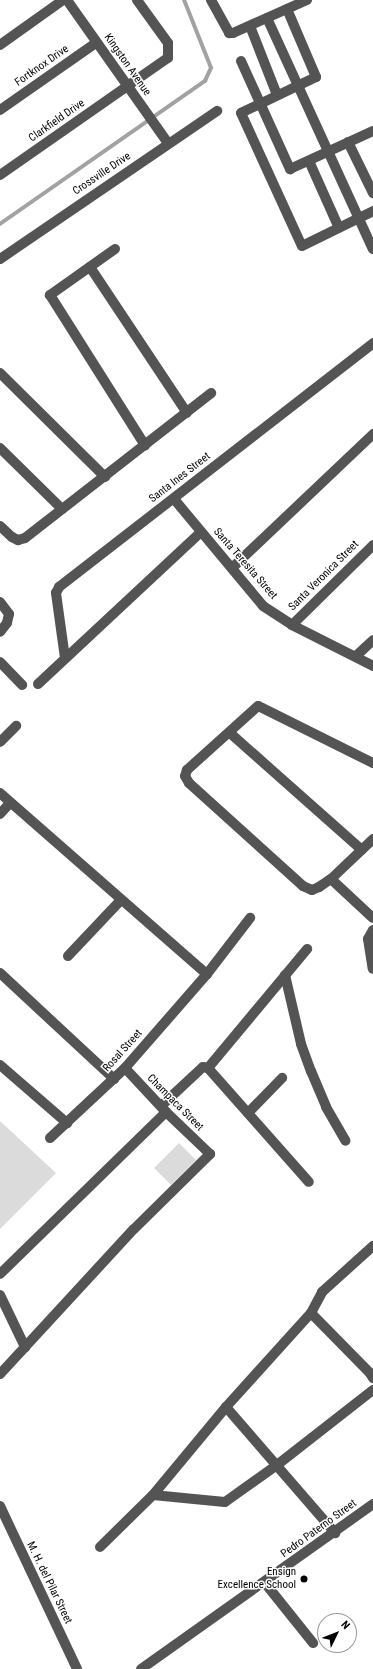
<!DOCTYPE html>
<style>
body{margin:0}
#map{position:relative;width:373px;height:1669px;overflow:hidden;background:#fff;font-family:"Roboto Condensed",sans-serif}
div>[style]{position:absolute}
.green>*{inset:0;background:#dbdbdb}
.stream>*{height:3.5px;margin:-1.75px;padding:0 1.75px;transform-origin:1.75px;border-radius:1.75px;background:#a2a2a2}
.minor>*{height:10px;margin:-5px;padding:0 5px;transform-origin:5px;border-radius:5px;background:#545454}
.dots>*{width:11px;height:11px;translate:-50% -50%;box-sizing:border-box;border:2px solid #fff;border-radius:50%}
span{translate:-50% -50%;white-space:nowrap;text-align:center;line-height:1.15;-webkit-text-stroke:3px #fff;paint-order:stroke}
.street-label{font-size:11px;color:#000}
.poi-label{font-size:11px;color:#000}
.right{translate:-100% -50%;text-align:right}
.north{position:absolute;left:317px;top:1613px;width:40px;height:40px;box-sizing:border-box;background:#fff;border:1px solid #999;border-radius:50%;rotate:47deg;font-size:11px;font-weight:700;line-height:16px;text-align:center;color:#000}
.north::after{content:'';display:block;margin:auto;width:14px;height:18px;background:#000;clip-path:polygon(50% 0,100% 100%,50% 72%,0 100%)}
</style>
<div id="map">
<div class="green">
<i style="clip-path:polygon(0 1121px,56px 1173px,0 1229px)"></i>
<i style="clip-path:polygon(179px 1143px,196px 1160px,171px 1185px,154px 1168px)"></i>
</div>
<div class="stream">
<i style="left:0;top:224px;width:250px;rotate:-34.9deg"></i>
<i style="left:205px;top:81px;width:14px;rotate:-65deg"></i>
<i style="left:211px;top:68px;width:73px;rotate:-111.7deg"></i>
</div>
<div class="minor">
<i style="left:67px;top:0;width:175px;rotate:54.8deg"></i>
<i style="left:211px;top:0;width:38px;rotate:61deg"></i>
<i style="left:229px;top:33px;width:4px"></i>
<i style="left:233px;top:33px;width:81px;rotate:-24deg"></i>
<i style="left:287px;top:9px;width:74px;rotate:66.9deg"></i>
<i style="left:316px;top:77px;width:83px;rotate:154.4deg"></i>
<i style="left:241px;top:113px;width:146px;rotate:65.4deg"></i>
<i style="left:302px;top:246px;width:79px;rotate:-26.2deg"></i>
<i style="left:267px;top:18px;width:254px;rotate:65.4deg"></i>
<i style="left:250px;top:26px;width:74px;rotate:68.6deg"></i>
<i style="left:0;top:45px;width:77px;rotate:-35.5deg"></i>
<i style="left:241px;top:61px;width:119px;rotate:65.6deg"></i>
<i style="left:290px;top:169px;width:91px;rotate:-24.6deg"></i>
<i style="left:0;top:110px;width:118px;rotate:-35deg"></i>
<i style="left:348px;top:142px;width:57px;rotate:63.9deg"></i>
<i style="left:309px;top:161px;width:73px;rotate:65.9deg"></i>
<i style="left:0;top:175px;width:205px;rotate:-34.9deg"></i>
<i style="left:168px;top:58px;width:15px;rotate:-90deg"></i>
<i style="left:168px;top:43px;width:53px;rotate:-125.8deg"></i>
<i style="left:115px;top:249px;width:80px;rotate:144.7deg"></i>
<i style="left:50px;top:295px;width:178px;rotate:57.7deg"></i>
<i style="left:0;top:259px;width:263px;rotate:-34.3deg"></i>
<i style="left:90px;top:267px;width:175px;rotate:56.4deg"></i>
<i style="left:0;top:373px;width:148px;rotate:44.7deg"></i>
<i style="left:0;top:448px;width:87px;rotate:44.5deg"></i>
<i style="left:174px;top:499px;width:139px;rotate:50.2deg"></i>
<i style="left:263px;top:606px;width:35px;rotate:33deg"></i>
<i style="left:292px;top:625px;width:91px;rotate:26.8deg"></i>
<i style="left:0;top:526px;width:16px;rotate:43deg"></i>
<i style="left:12px;top:537px;width:7px;rotate:27deg"></i>
<i style="left:18px;top:540px;width:7px;rotate:-16deg"></i>
<i style="left:25px;top:538px;width:236px;rotate:-37.9deg"></i>
<i style="left:232px;top:568px;width:195px;rotate:-43.5deg"></i>
<i style="left:0;top:602px;width:15px;rotate:53deg"></i>
<i style="left:9px;top:614px;width:9px;rotate:103deg"></i>
<i style="left:7px;top:623px;width:11px;rotate:128deg"></i>
<i style="left:292px;top:625px;width:114px;rotate:-44.6deg"></i>
<i style="left:356px;top:656px;width:23px;rotate:-43deg"></i>
<i style="left:65px;top:658px;width:66px;rotate:-97.9deg"></i>
<i style="left:56px;top:593px;width:7px;rotate:-63deg"></i>
<i style="left:59px;top:587px;width:398px;rotate:-37.8deg"></i>
<i style="left:0;top:662px;width:32px;rotate:46deg"></i>
<i style="left:38px;top:684px;width:223px;rotate:-43deg"></i>
<i style="left:230px;top:733px;width:176px;rotate:41.6deg"></i>
<i style="left:0;top:742px;width:23px;rotate:-45deg"></i>
<i style="left:373px;top:763px;width:128px;rotate:-153.6deg"></i>
<i style="left:258px;top:706px;width:96px;rotate:138deg"></i>
<i style="left:187px;top:770px;width:6px;rotate:108deg"></i>
<i style="left:185px;top:776px;width:8px;rotate:60deg"></i>
<i style="left:189px;top:783px;width:154px;rotate:42.1deg"></i>
<i style="left:303px;top:886px;width:10px;rotate:24deg"></i>
<i style="left:312px;top:890px;width:8px;rotate:-23deg"></i>
<i style="left:319px;top:887px;width:14px;rotate:-34deg"></i>
<i style="left:331px;top:879px;width:58px;rotate:-43.6deg"></i>
<i style="left:0;top:793px;width:275px;rotate:41.2deg"></i>
<i style="left:0;top:814px;width:15px;rotate:-48deg"></i>
<i style="left:331px;top:879px;width:57px;rotate:42.9deg"></i>
<i style="left:373px;top:930px;width:10px;rotate:119deg"></i>
<i style="left:368px;top:939px;width:30px;rotate:81deg"></i>
<i style="left:68px;top:956px;width:77px;rotate:-46.6deg"></i>
<i style="left:0;top:973px;width:156px;rotate:42.9deg"></i>
<i style="left:285px;top:975px;width:71px;rotate:76.9deg"></i>
<i style="left:301px;top:1044px;width:29px;rotate:70deg"></i>
<i style="left:311px;top:1071px;width:39px;rotate:67deg"></i>
<i style="left:326px;top:1107px;width:39px;rotate:60deg"></i>
<i style="left:0;top:1065px;width:89px;rotate:40.9deg"></i>
<i style="left:208px;top:1068px;width:155px;rotate:-50.2deg"></i>
<i style="left:161px;top:1106px;width:57px;rotate:-42.9deg"></i>
<i style="left:203px;top:1067px;width:5px;rotate:11deg"></i>
<i style="left:208px;top:1068px;width:152px;rotate:48.5deg"></i>
<i style="left:248px;top:1113px;width:49px;rotate:-45.8deg"></i>
<i style="left:50px;top:1138px;width:103px;rotate:-43deg"></i>
<i style="left:125px;top:1068px;width:125px;rotate:-48.9deg"></i>
<i style="left:207px;top:974px;width:71px;rotate:-52.5deg"></i>
<i style="left:0;top:1274px;width:232px;rotate:-44.3deg"></i>
<i style="left:0;top:1295px;width:58px;rotate:64.3deg"></i>
<i style="left:311px;top:1313px;width:84px;rotate:45.5deg"></i>
<i style="left:370px;top:1373px;width:6px;rotate:59deg"></i>
<i style="left:0;top:1374px;width:197px;rotate:-47.3deg"></i>
<i style="left:134px;top:1229px;width:107px;rotate:-44.6deg"></i>
<i style="left:210px;top:1154px;width:61px;rotate:-136.3deg"></i>
<i style="left:166px;top:1112px;width:60px;rotate:-133deg"></i>
<i style="left:226px;top:1407px;width:167px;rotate:49.1deg"></i>
<i style="left:153px;top:1495px;width:72px;rotate:5.6deg"></i>
<i style="left:225px;top:1502px;width:64px;rotate:-35.4deg"></i>
<i style="left:277px;top:1465px;width:122px;rotate:-38deg"></i>
<i style="left:0;top:1506px;width:180px;rotate:64.7deg"></i>
<i style="left:100px;top:1547px;width:74px;rotate:-44.5deg"></i>
<i style="left:153px;top:1495px;width:114px;rotate:-50.3deg"></i>
<i style="left:226px;top:1407px;width:127px;rotate:-47.9deg"></i>
<i style="left:311px;top:1313px;width:24px;rotate:-62deg"></i>
<i style="left:322px;top:1292px;width:69px;rotate:-42deg"></i>
<i style="left:265px;top:1583px;width:77px;rotate:51.3deg"></i>
<i style="left:141px;top:1669px;width:285px;rotate:-35.4deg"></i>
</div>
<div class="dots">
<i style="left:304px;top:1579px;background:#000"></i>
</div>
<div class="street-label">
<span style="left:127px;top:65px;rotate:55deg">Kingston Avenue</span>
<span style="left:42px;top:66px;rotate:-35deg">Fortknox Drive</span>
<span style="left:57px;top:121px;rotate:-35deg">Clarkfield Drive</span>
<span style="left:102px;top:174px;rotate:-34deg">Crossville Drive</span>
<span style="left:180px;top:478px;rotate:-38deg">Santa Ines Street</span>
<span style="left:245px;top:564px;rotate:49deg">Santa Teresita Street</span>
<span style="left:324px;top:576px;rotate:-45deg">Santa Veronica Street</span>
<span style="left:123px;top:1051px;rotate:-48deg">Rosal Street</span>
<span style="left:175px;top:1103px;rotate:45deg">Champaca Street</span>
<span style="left:319px;top:1529px;rotate:-36deg">Pedro Paterno Street</span>
<span style="left:49px;top:1583px;rotate:64deg">M. H. del Pilar Street</span>
</div>
<div class="poi-label">
<span class="right" style="left:296px;top:1579px">Ensign<br>Excellence School</span>
</div>
<div class="north">N</div>
</div>
